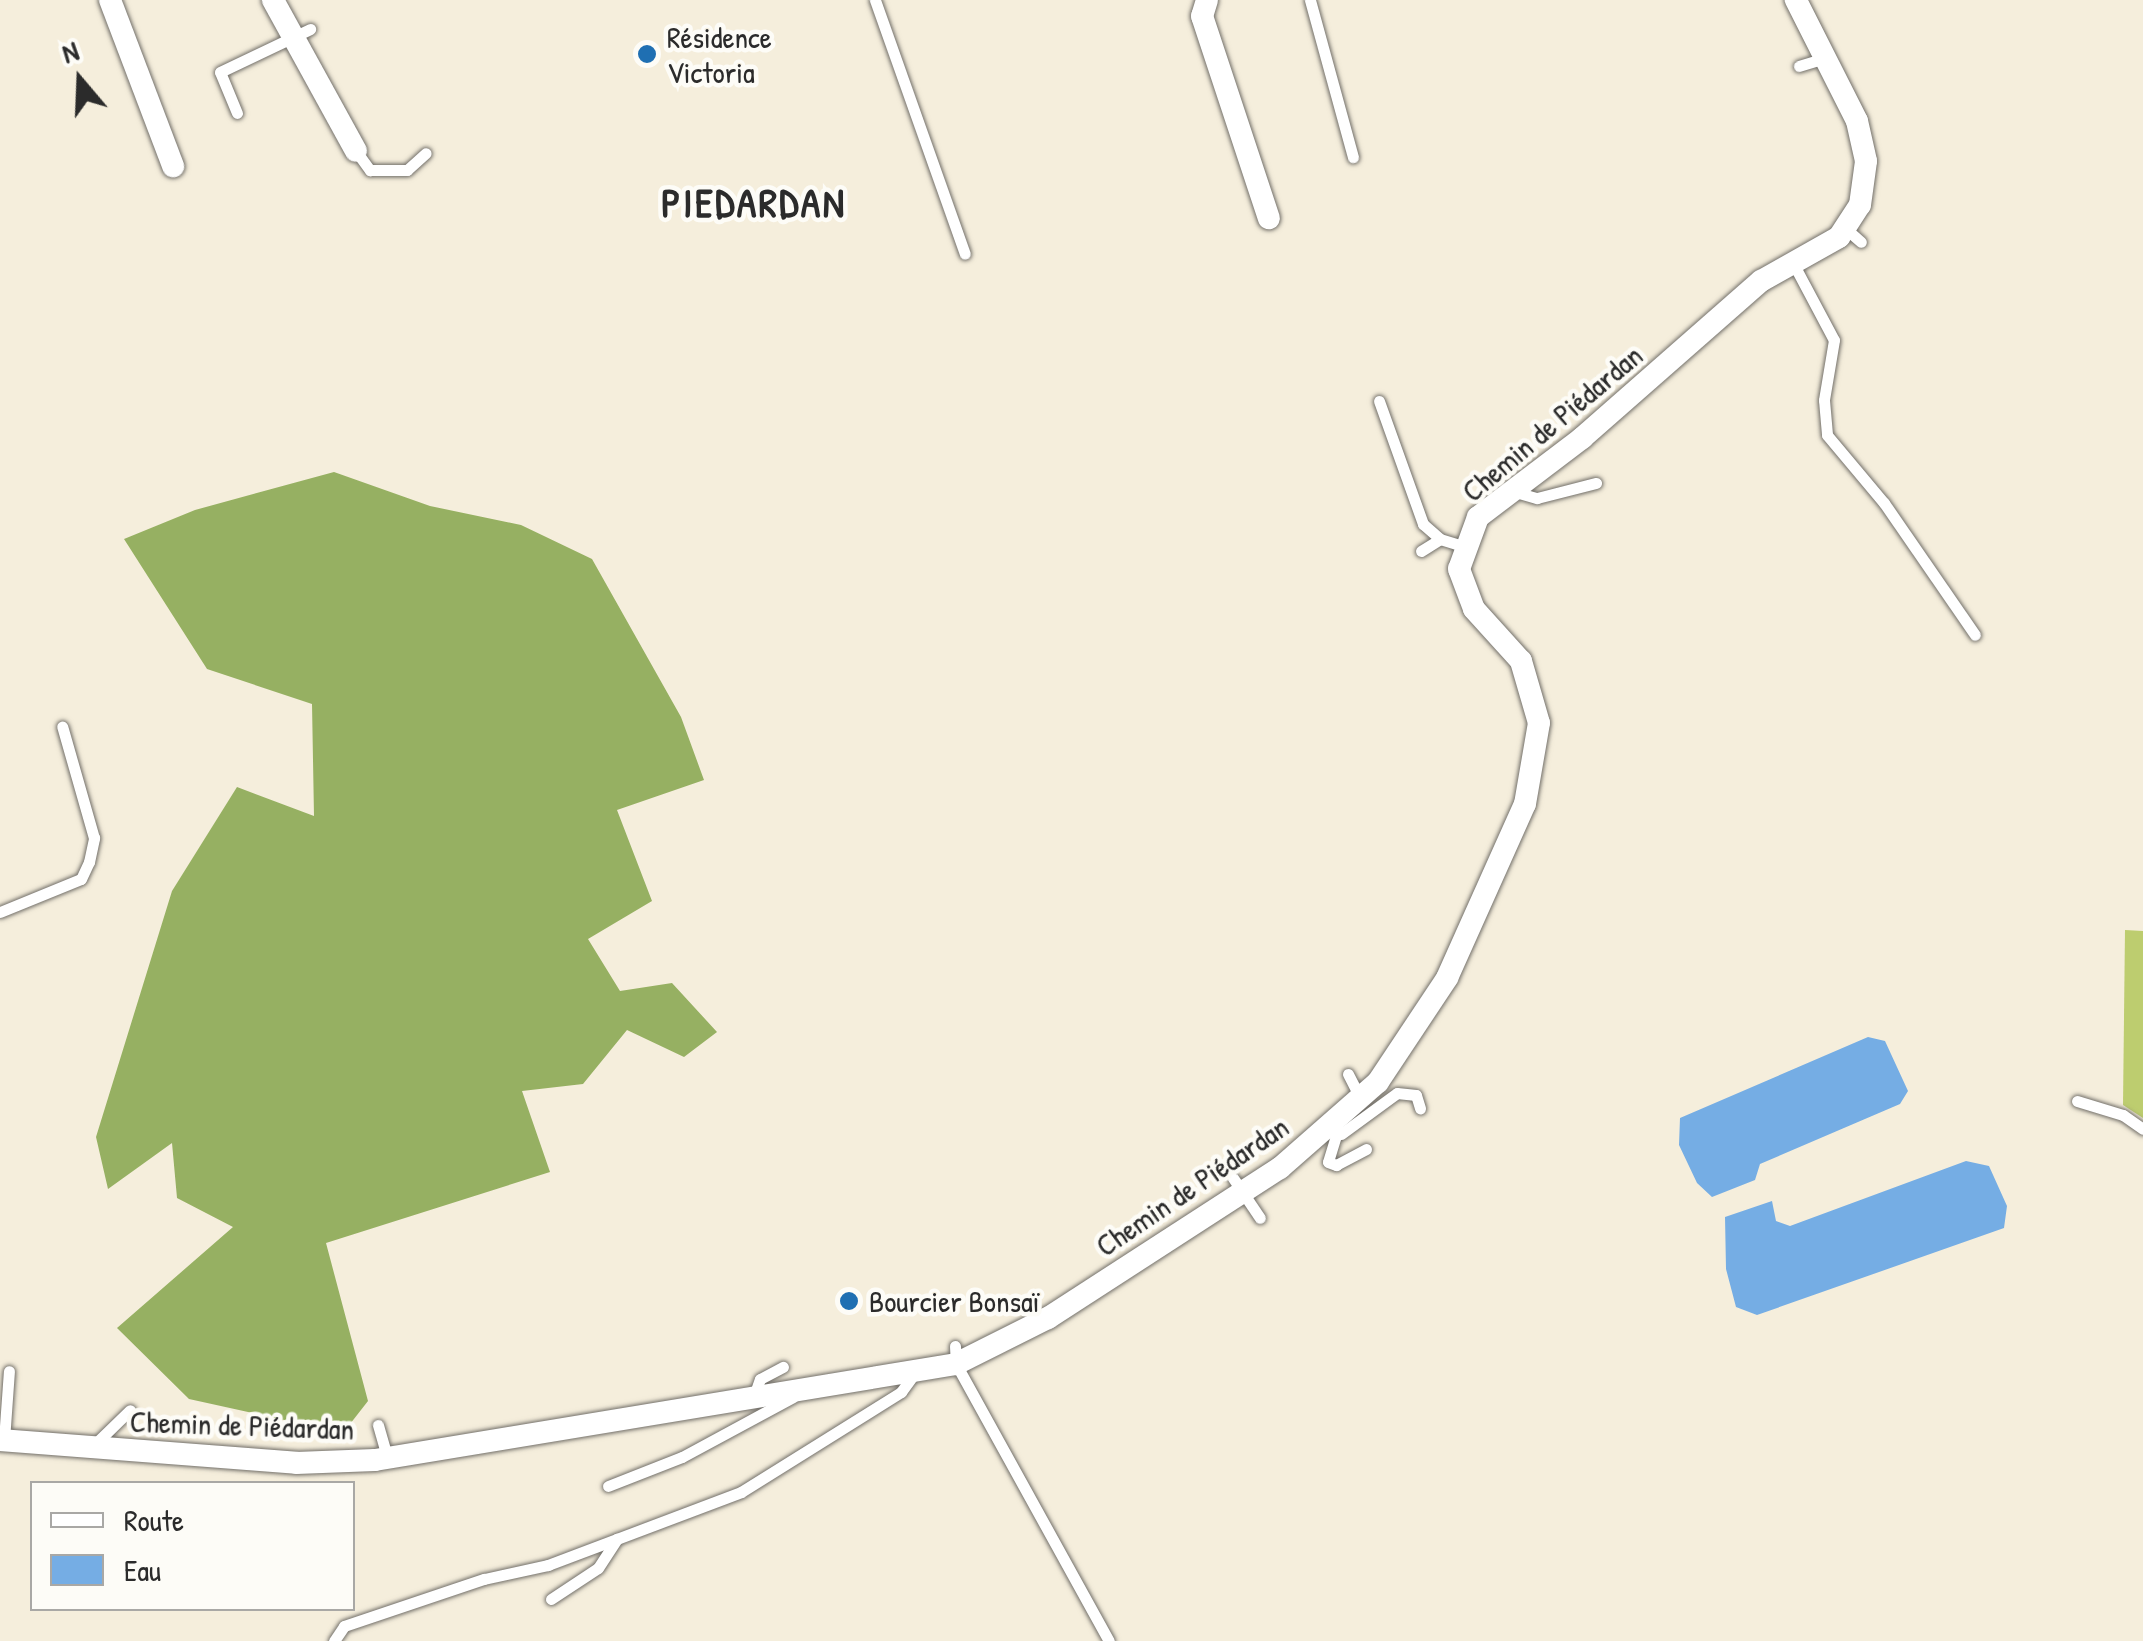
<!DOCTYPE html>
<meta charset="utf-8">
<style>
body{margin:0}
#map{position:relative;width:2143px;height:1641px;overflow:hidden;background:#f5eedc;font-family:"Patrick Hand",sans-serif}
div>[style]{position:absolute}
.green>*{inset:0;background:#bdcd6f}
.forest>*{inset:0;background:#96b062}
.water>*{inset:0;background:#75ade4}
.roads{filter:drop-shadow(0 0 2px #726f69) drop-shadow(0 0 2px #726f69)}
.lane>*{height:11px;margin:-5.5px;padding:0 5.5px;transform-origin:5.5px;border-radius:5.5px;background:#fff}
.street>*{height:22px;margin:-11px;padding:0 11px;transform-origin:11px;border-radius:11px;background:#fff}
.dots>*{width:28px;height:28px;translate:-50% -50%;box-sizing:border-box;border:5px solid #fdfcf7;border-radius:50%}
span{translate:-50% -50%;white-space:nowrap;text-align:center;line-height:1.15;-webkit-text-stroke:9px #fdfcf7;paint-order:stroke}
.poi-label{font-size:30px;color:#2b2b2b}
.left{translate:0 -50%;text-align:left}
.street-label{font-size:30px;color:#2b2b2b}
.district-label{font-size:40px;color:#2b2b2b;font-weight:700;letter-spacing:2.5px}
.legend{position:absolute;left:30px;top:1481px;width:325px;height:130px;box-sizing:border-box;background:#fdfcf7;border:2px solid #a9a8a5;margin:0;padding:12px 18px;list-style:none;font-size:30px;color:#2b2b2b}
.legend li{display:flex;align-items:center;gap:20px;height:50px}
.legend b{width:50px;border:2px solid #a9a8a5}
.north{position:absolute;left:30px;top:30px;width:100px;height:100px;-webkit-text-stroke:8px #fdfcf7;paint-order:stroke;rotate:341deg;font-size:28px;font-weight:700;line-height:40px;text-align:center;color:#2b2b2b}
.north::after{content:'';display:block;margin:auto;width:35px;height:45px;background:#2b2b2b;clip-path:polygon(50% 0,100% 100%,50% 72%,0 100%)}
</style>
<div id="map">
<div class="green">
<i style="clip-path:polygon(2125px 930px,2143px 931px,2143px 1118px,2123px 1105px)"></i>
</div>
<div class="forest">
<i style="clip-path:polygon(334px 472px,430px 506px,521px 525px,592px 559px,681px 717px,704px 780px,617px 810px,652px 901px,588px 939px,620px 991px,672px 983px,717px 1032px,684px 1057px,627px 1030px,583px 1084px,522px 1091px,550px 1172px,326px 1243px,368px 1401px,343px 1433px,189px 1399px,117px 1328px,233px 1227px,177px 1198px,172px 1143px,108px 1189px,96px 1137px,172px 891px,237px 787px,314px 816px,312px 704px,207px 669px,124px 539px,195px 510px)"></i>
</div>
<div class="water">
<i style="clip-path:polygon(1868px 1037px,1885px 1041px,1908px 1091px,1900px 1104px,1760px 1164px,1755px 1180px,1712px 1197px,1697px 1183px,1679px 1145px,1680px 1118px)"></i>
<i style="clip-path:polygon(1966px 1161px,1989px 1166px,2007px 1206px,2004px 1228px,1757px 1315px,1736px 1307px,1726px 1269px,1725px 1217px,1772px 1201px,1776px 1221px,1790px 1226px)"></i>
</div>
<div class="roads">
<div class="lane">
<i style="left:875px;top:0;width:269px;rotate:70.5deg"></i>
<i style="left:1310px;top:0;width:163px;rotate:74.7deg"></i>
<i style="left:1799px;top:66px;width:27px;rotate:-17deg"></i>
<i style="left:237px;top:113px;width:44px;rotate:-112.5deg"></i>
<i style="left:220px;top:72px;width:100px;rotate:-25.5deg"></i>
<i style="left:356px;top:151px;width:24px;rotate:54deg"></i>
<i style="left:370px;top:170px;width:37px"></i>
<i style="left:407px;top:170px;width:25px;rotate:-42deg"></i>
<i style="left:1845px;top:228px;width:21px;rotate:41deg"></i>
<i style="left:1793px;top:263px;width:87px;rotate:62deg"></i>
<i style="left:1834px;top:340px;width:61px;rotate:99.5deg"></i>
<i style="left:1824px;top:400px;width:35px;rotate:85deg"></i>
<i style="left:1827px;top:435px;width:89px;rotate:50deg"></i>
<i style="left:1884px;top:503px;width:160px;rotate:55.4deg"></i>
<i style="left:1379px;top:401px;width:131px;rotate:70.3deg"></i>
<i style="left:1423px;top:524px;width:23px;rotate:41deg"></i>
<i style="left:1440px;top:539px;width:28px;rotate:17deg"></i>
<i style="left:1512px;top:491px;width:26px;rotate:16deg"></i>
<i style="left:1537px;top:498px;width:61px;rotate:-14.3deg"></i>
<i style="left:1421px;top:551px;width:22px;rotate:-32deg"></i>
<i style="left:0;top:912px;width:87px;rotate:-22.2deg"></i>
<i style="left:81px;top:879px;width:19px;rotate:-65deg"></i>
<i style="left:89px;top:862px;width:25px;rotate:-78deg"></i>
<i style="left:94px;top:838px;width:116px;rotate:-105.9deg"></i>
<i style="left:1348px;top:1074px;width:27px;rotate:63deg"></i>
<i style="left:2077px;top:1101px;width:48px;rotate:16.9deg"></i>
<i style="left:2123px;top:1115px;width:24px;rotate:35deg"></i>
<i style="left:1338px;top:1129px;width:34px;rotate:107deg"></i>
<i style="left:1328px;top:1162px;width:9px;rotate:21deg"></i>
<i style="left:1336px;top:1165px;width:34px;rotate:-28deg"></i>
<i style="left:1341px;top:1134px;width:69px;rotate:-36.2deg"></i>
<i style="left:1397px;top:1093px;width:19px;rotate:6deg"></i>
<i style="left:1416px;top:1095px;width:14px;rotate:73deg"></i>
<i style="left:1233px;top:1178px;width:48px;rotate:56deg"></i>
<i style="left:955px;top:1346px;width:18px;rotate:87deg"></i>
<i style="left:956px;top:1364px;width:316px;rotate:61.1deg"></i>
<i style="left:753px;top:1399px;width:21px;rotate:-71deg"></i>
<i style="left:760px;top:1379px;width:26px;rotate:-28deg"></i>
<i style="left:378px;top:1425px;width:35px;rotate:74deg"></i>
<i style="left:4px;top:1440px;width:69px;rotate:-85.9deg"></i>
<i style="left:94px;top:1445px;width:50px;rotate:-44.2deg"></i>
<i style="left:608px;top:1486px;width:79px;rotate:-21.4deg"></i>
<i style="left:682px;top:1457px;width:126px;rotate:-28.4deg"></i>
<i style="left:551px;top:1599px;width:56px;rotate:-33.4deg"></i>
<i style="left:598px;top:1568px;width:35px;rotate:-57deg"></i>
<i style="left:334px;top:1641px;width:18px;rotate:-56deg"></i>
<i style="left:344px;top:1626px;width:148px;rotate:-18.6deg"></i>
<i style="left:484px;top:1579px;width:66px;rotate:-12.3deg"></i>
<i style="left:548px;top:1565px;width:206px;rotate:-20.7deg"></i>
<i style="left:741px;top:1492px;width:189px;rotate:-32deg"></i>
<i style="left:901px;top:1392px;width:22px;rotate:-54deg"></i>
</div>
<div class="street">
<i style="left:110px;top:0;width:178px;rotate:69.2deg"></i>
<i style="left:273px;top:0;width:172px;rotate:61.2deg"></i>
<i style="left:1207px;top:0;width:17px;rotate:107deg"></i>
<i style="left:1202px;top:16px;width:213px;rotate:71.7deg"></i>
<i style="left:0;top:1440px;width:297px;rotate:4.4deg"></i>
<i style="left:296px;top:1463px;width:79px;rotate:-2.2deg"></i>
<i style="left:375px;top:1460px;width:589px;rotate:-9.38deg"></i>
<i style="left:956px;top:1364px;width:103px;rotate:-26.6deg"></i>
<i style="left:1048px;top:1318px;width:276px;rotate:-32.9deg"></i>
<i style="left:1280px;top:1168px;width:130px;rotate:-41.3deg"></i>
<i style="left:1378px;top:1082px;width:125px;rotate:-56.4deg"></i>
<i style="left:1447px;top:978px;width:191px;rotate:-65.9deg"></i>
<i style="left:1525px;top:804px;width:82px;rotate:-80.2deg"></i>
<i style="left:1539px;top:723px;width:65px;rotate:-106.2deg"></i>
<i style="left:1521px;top:661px;width:70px;rotate:-132.1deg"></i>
<i style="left:1474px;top:609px;width:43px;rotate:-110.6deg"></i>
<i style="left:1459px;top:569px;width:55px;rotate:-69.9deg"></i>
<i style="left:1478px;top:517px;width:131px;rotate:-37.2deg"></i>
<i style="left:1582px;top:438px;width:238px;rotate:-41.3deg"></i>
<i style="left:1761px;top:281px;width:90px;rotate:-29.4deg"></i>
<i style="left:1839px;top:237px;width:38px;rotate:-57deg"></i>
<i style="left:1860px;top:205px;width:44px;rotate:-82.2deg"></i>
<i style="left:1866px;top:161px;width:41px;rotate:-102.7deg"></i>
<i style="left:1857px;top:121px;width:136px;rotate:-116.8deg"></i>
</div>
</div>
<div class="dots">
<i style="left:647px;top:54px;background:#1f6fb2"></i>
<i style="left:849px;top:1301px;background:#1f6fb2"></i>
</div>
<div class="poi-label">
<span class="left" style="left:667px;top:54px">Résidence<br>Victoria</span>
<span class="left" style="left:869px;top:1301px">Bourcier Bonsaï</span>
</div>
<div class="street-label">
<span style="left:1552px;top:423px;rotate:-40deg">Chemin de Piédardan</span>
<span style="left:1192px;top:1186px;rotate:-34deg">Chemin de Piédardan</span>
<span style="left:242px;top:1425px;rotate:2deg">Chemin de Piédardan</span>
</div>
<div class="district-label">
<span style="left:754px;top:202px">PIEDARDAN</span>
</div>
<ul class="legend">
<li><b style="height:12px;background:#fff"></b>Route</li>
<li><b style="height:28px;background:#75ade4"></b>Eau</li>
</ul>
<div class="north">N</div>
</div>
